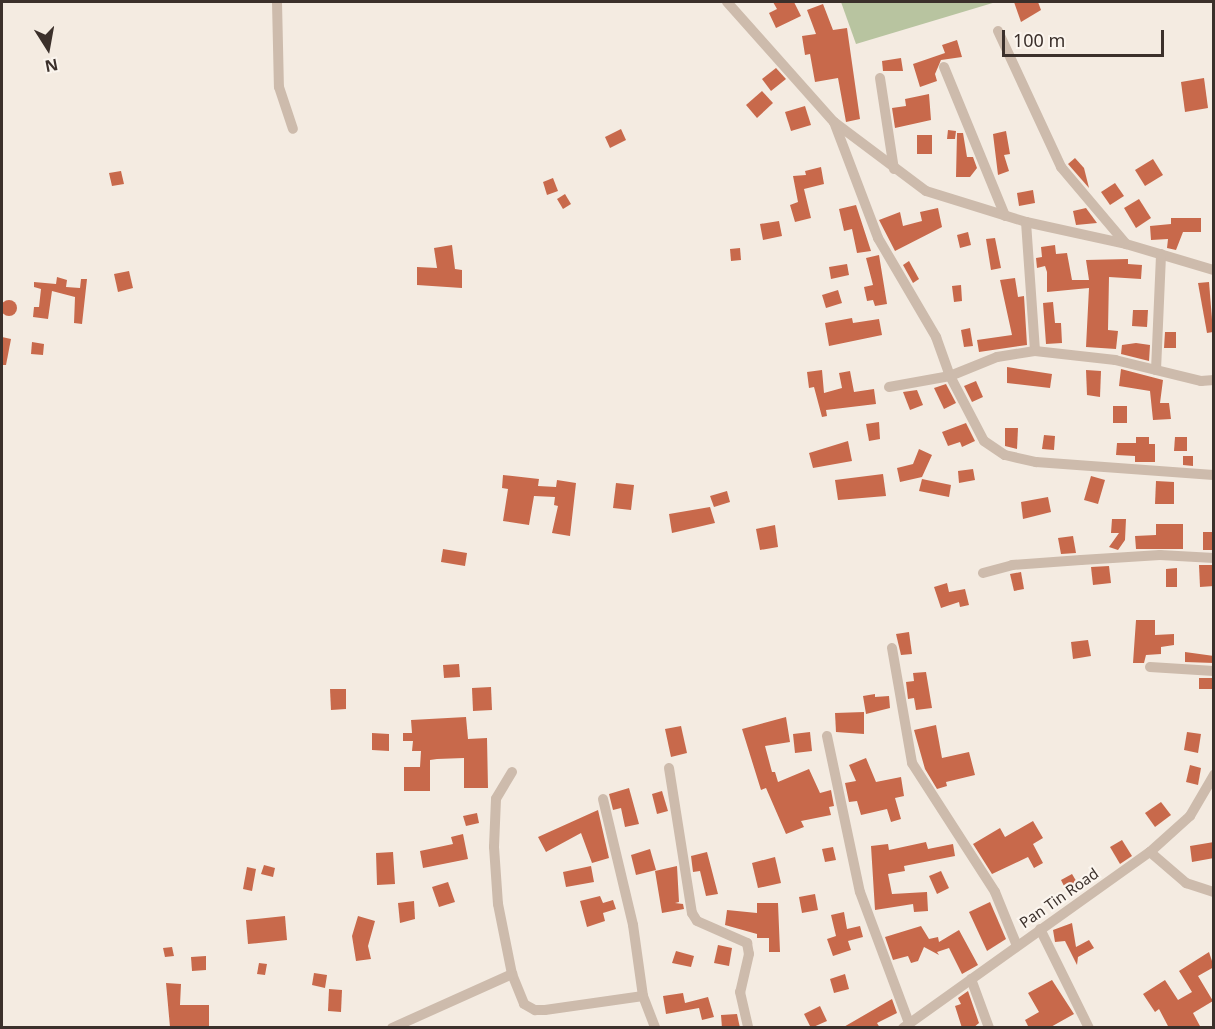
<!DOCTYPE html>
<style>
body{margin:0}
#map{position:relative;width:1215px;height:1029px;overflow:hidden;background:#f4ebe1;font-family:"Noto Sans",sans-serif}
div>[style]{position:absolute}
.green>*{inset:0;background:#b8c4a0}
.building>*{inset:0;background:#c8694b}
.round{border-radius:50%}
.minor>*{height:10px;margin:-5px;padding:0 5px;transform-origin:5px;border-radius:5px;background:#cdbbac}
span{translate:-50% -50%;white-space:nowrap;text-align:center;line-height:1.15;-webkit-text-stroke:4.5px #fbf5ee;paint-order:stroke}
.street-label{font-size:15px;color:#3b302b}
.frame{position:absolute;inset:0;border:3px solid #3b302b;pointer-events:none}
.north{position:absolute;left:18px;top:18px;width:60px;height:60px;-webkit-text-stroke:4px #fbf5ee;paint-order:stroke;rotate:169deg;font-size:16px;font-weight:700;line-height:24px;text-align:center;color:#3b302b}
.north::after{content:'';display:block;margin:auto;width:21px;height:27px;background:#3b302b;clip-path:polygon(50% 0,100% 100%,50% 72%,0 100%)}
.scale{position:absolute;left:1002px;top:30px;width:162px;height:27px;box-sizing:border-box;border:3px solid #3b302b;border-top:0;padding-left:8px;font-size:18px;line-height:21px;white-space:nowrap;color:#3b302b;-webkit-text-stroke:4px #fbf5ee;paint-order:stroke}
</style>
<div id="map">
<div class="green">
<i style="clip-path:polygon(841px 2px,996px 2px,856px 44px)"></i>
</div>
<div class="building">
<i style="clip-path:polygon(773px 2px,794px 2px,801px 16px,776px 28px,769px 13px,777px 9px)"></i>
<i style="clip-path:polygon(1014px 2px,1038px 2px,1041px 10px,1021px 22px)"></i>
<i style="clip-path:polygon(823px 4px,833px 30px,847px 28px,860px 119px,846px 122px,838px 78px,815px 82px,810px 54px,805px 55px,802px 36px,816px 34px,807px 10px)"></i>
<i style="clip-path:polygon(957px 40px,962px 57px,941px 60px,935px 74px,937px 81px,920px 87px,913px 64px,945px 53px,942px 45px)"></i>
<i style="clip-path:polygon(901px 58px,903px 71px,883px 71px,882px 61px)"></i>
<i style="clip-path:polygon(776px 68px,786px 79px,771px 91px,762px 79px)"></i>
<i style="clip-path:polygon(1204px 78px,1208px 108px,1185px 112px,1181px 82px)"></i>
<i style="clip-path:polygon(762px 91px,773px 103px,757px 118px,746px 105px)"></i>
<i style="clip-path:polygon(929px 94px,931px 120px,895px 128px,892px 108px,906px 106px,905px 99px)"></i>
<i style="clip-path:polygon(805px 106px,811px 125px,791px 131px,785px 112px)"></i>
<i style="clip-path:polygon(621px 129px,626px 140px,610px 148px,605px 137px)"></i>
<i style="clip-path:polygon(948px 130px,956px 131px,955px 139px,947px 139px)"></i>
<i style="clip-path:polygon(1006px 131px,1010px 154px,1004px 155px,1009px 171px,998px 175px,993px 134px)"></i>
<i style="clip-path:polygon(957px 133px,963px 133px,967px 157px,973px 157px,977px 168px,970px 177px,956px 177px)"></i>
<i style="clip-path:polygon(917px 135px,932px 135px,932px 154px,917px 154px)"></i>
<i style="clip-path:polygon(1075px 158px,1084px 168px,1089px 188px,1068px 164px)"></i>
<i style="clip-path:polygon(1153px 159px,1163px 175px,1145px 186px,1135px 170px)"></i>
<i style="clip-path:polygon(821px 167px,824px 184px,804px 189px,811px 218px,795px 222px,790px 205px,798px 202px,793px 176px,806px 175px,805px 171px)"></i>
<i style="clip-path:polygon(121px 171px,124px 184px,112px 186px,109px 173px)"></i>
<i style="clip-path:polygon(553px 178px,558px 191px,547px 195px,543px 182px)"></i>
<i style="clip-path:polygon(1115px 183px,1124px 196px,1110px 205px,1101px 192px)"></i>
<i style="clip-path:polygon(1033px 190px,1035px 203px,1019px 206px,1017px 193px)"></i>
<i style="clip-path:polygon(565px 194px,571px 204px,563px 209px,557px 199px)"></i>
<i style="clip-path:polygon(1139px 199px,1151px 218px,1136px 228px,1124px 208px)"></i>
<i style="clip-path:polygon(856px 205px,871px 251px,857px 253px,852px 229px,844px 231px,839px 209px)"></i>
<i style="clip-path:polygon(938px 208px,942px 227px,895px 251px,879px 220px,900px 212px,903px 226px,922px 221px,920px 212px)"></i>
<i style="clip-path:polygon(1086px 208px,1097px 223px,1076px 225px,1073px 211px)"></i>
<i style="clip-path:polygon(1171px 218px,1201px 218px,1201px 232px,1183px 232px,1176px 250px,1167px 248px,1168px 239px,1151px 240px,1150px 226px,1171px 224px)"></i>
<i style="clip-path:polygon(779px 221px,782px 236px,763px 240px,760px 224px)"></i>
<i style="clip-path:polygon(968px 232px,971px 245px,960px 248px,957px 235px)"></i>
<i style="clip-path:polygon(995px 238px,1001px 268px,991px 270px,986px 239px)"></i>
<i style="clip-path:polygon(452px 245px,455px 269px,462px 270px,462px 288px,417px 285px,417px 267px,437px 268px,434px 248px)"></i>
<i style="clip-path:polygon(1055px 245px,1056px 254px,1067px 253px,1072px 280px,1089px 280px,1086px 260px,1128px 259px,1128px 264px,1142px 265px,1141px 279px,1109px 277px,1108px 330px,1118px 331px,1116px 349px,1086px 347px,1089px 288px,1047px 292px,1047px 272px,1045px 266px,1037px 268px,1036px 258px,1042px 257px,1041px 247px)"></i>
<i style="clip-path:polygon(740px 248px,741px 260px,731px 261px,730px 249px)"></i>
<i style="clip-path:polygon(879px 255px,887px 304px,875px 306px,873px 300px,867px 301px,864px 287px,873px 285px,866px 258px)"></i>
<i style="clip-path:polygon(909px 261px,919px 279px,913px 283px,903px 265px)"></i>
<i style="clip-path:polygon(847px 264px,849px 275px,831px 279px,829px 267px)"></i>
<i style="clip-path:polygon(129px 271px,133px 288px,118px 292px,114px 274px)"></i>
<i style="clip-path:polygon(57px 277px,67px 280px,66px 287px,80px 288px,81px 279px,87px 279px,82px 324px,74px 323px,75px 297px,52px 291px,48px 319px,33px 317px,34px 307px,39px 307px,41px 289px,34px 287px,34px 282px,56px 284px)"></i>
<i style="clip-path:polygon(1015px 278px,1018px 297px,1024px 296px,1027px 345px,979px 352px,977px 340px,1012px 335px,1000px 280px)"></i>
<i style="clip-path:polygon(1209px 282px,1213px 332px,1207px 333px,1198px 283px)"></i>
<i style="clip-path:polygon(961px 285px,962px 301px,954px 302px,952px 286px)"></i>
<i style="clip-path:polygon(838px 290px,842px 303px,826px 308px,822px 295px)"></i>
<i class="round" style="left:1px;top:300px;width:16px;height:16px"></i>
<i style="clip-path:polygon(1053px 302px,1055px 323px,1061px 323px,1062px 343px,1046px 344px,1043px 303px)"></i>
<i style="clip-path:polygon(1133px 310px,1148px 310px,1147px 327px,1132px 326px)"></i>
<i style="clip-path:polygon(852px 318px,853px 323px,879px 319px,882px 335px,829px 346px,825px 323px)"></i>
<i style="clip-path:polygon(970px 328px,973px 346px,964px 347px,961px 330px)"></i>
<i style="clip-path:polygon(1165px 332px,1176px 332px,1176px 348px,1164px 348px)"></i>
<i style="clip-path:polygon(2px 337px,11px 339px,6px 365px,2px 365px)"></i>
<i style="clip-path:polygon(32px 342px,44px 344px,43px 355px,31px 354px)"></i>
<i style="clip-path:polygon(1136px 343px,1150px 345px,1149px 361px,1121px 354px,1122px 345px)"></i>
<i style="clip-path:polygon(1007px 367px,1052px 374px,1050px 388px,1007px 383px)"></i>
<i style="clip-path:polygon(1121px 369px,1163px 380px,1160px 403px,1169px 403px,1171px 419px,1153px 420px,1150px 391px,1119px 386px)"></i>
<i style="clip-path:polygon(822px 370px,824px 393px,842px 388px,839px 373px,850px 371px,854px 392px,874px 389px,876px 404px,826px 410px,827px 416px,822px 417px,814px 387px,809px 388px,807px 372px)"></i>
<i style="clip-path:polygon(1086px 370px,1101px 371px,1100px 397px,1087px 395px)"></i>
<i style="clip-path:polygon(976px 381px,983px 397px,972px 402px,964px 386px)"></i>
<i style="clip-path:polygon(946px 384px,956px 403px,944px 409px,934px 388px)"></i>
<i style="clip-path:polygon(917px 390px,923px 405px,910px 410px,903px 392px)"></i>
<i style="clip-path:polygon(1113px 406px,1127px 406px,1127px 423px,1113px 423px)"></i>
<i style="clip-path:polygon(879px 422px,880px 439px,869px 441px,866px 424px)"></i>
<i style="clip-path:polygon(966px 423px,975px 441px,962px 447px,960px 442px,948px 446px,942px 432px)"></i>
<i style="clip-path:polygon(1005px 428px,1018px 428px,1017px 449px,1005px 446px)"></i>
<i style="clip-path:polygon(1044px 435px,1055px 436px,1054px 450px,1042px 449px)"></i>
<i style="clip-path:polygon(1136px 437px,1149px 437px,1149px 444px,1155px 444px,1155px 462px,1135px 462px,1135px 456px,1116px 455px,1117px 443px,1136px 443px)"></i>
<i style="clip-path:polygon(1175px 437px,1187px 437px,1187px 451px,1174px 451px)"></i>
<i style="clip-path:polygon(848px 441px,852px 461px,813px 468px,809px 453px)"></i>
<i style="clip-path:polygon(919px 449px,932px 455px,922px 477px,900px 482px,897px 468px,913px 464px)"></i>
<i style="clip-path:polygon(1183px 456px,1193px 456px,1193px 466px,1183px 465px)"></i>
<i style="clip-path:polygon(973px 469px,975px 480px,959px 483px,958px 471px)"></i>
<i style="clip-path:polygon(883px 474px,886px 496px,838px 500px,835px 480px)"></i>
<i style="clip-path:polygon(503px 475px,539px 479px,538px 486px,556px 487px,557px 480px,576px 483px,570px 536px,552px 533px,558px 506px,554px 505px,555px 497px,534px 496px,529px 525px,503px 521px,508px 489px,502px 488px)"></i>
<i style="clip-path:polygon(1091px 476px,1105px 480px,1098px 504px,1084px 500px)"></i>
<i style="clip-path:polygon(922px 479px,951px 485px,949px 497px,919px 491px)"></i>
<i style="clip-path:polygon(1156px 481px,1174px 482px,1174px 504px,1155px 504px)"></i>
<i style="clip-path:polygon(616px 483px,634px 485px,631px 510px,613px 508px)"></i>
<i style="clip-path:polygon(727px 491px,730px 502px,714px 507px,710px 496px)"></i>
<i style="clip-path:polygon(1048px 497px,1051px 512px,1023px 519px,1021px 502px)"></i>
<i style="clip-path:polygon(710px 507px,715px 523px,672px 533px,669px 514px)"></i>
<i style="clip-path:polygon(1112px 519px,1126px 519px,1125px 540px,1118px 550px,1109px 547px,1119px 533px,1111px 533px)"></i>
<i style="clip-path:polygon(1156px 524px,1183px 524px,1183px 549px,1136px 549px,1135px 536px,1156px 535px)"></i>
<i style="clip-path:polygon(775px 525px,778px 547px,760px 550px,756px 529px)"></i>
<i style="clip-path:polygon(1203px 532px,1214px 532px,1214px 550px,1203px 550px)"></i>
<i style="clip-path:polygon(1073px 536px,1076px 553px,1061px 554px,1058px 538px)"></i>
<i style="clip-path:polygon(443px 549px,467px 553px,465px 566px,441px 562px)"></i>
<i style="clip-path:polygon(1199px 565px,1214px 565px,1214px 586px,1200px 587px)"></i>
<i style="clip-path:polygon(1109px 566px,1111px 583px,1093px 585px,1091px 567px)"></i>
<i style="clip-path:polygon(1177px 568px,1177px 587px,1166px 587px,1166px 569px)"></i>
<i style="clip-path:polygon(1021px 572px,1024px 589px,1014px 591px,1010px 574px)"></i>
<i style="clip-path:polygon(947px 583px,949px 592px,965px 589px,969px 605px,960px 607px,959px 602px,941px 608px,934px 587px)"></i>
<i style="clip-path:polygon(1136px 620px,1155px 620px,1155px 635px,1174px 634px,1174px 645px,1161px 647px,1161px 654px,1146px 655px,1144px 663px,1133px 663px)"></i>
<i style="clip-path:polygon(909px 632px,912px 654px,901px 655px,896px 634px)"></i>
<i style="clip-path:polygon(1088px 640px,1091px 656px,1073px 659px,1071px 642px)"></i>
<i style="clip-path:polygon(1185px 652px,1214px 656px,1214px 663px,1185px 662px)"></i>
<i style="clip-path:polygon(459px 664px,460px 677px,444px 678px,443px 665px)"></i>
<i style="clip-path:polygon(926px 672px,932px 708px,916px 710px,914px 698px,908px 699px,906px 682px,914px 681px,913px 673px)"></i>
<i style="clip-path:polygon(1199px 678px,1214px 678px,1214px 689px,1199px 689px)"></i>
<i style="clip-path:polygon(491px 687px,492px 710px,473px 711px,472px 688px)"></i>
<i style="clip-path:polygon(330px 689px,346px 689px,346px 709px,331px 710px)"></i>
<i style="clip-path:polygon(875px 694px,875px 697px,889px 696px,890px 708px,866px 714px,863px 696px)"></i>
<i style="clip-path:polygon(864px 712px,864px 734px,836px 732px,835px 713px)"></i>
<i style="clip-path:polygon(466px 717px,468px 739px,487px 738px,488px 788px,464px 788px,464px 758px,437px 759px,430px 760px,430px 791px,404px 791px,404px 767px,420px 767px,421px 751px,412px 751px,413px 741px,403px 741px,403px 733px,412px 733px,411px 720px)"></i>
<i style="clip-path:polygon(786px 717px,790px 742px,765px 746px,772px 772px,775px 772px,778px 782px,809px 769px,820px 793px,831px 790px,834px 806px,829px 807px,831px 815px,801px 821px,804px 827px,786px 834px,766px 788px,761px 790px,742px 729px)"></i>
<i style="clip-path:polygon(936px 725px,942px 758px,969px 752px,975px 775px,946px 782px,947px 786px,937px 789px,925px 769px,914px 730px)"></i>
<i style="clip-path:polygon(681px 726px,687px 753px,671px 757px,665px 729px)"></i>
<i style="clip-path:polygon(810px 732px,812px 751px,795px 753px,793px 734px)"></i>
<i style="clip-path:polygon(1187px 732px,1201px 734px,1198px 753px,1184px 750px)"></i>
<i style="clip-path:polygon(372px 733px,389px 734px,389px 751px,372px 750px)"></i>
<i style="clip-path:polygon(866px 758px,876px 782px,901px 777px,904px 796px,895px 798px,901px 819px,891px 822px,887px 809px,861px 815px,857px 801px,849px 802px,845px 783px,856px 781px,849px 765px)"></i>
<i style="clip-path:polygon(1190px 765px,1201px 768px,1198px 785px,1186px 782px)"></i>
<i style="clip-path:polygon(629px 788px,639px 824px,625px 827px,621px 808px,613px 810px,609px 794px)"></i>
<i style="clip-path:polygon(662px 791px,668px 811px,657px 814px,652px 794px)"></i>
<i style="clip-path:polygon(1161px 802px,1171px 815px,1155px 827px,1145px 813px)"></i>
<i style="clip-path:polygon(598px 810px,609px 858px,592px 863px,581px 833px,546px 852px,538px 837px)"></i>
<i style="clip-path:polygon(477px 813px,479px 823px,466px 826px,463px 816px)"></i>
<i style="clip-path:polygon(1033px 821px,1043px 838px,1033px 844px,1043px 863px,1034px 868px,1028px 857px,992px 874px,973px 844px,1000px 828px,1005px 837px)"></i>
<i style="clip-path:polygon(463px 834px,468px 859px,423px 868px,420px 851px,453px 844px,451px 837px)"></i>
<i style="clip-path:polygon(1122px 840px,1132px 856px,1120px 864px,1110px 847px)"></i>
<i style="clip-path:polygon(926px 842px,928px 849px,953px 844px,955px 856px,904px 866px,905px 871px,888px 874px,892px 894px,927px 892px,928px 911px,914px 912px,913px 904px,875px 910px,871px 846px,888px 844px,889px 850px)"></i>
<i style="clip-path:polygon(1214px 842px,1214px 858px,1192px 862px,1190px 846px)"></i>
<i style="clip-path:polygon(833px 847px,836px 860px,825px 862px,822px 849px)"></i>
<i style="clip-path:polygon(650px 849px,656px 870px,636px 875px,631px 855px)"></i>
<i style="clip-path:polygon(393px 852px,395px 884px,377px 885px,376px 853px)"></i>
<i style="clip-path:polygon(707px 852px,718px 894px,706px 896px,700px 871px,693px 872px,691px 856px)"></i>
<i style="clip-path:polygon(775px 857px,781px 883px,758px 888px,752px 863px)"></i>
<i style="clip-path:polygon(264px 865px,275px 868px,273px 877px,261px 874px)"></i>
<i style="clip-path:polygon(591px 866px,594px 882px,566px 887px,563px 872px)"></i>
<i style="clip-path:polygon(677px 866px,679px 902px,675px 903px,683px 904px,684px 909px,662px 913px,655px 871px)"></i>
<i style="clip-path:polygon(247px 867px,256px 869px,252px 891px,243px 889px)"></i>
<i style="clip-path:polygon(941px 871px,949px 888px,937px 894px,929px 876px)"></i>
<i style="clip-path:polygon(1072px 874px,1078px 884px,1066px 890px,1061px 880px)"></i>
<i style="clip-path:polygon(448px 882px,455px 902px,439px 907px,432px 887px)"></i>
<i style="clip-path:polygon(815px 894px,818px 910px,802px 913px,799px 897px)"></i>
<i style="clip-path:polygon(600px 896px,603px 903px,613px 900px,616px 909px,603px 913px,605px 921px,587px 927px,580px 901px)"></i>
<i style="clip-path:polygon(414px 901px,415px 919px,400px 923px,398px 903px)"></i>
<i style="clip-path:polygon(990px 902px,1006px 939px,987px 951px,969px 912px)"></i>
<i style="clip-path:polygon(757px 903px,778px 903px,780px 952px,769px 952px,769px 938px,757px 938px,757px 934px,725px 925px,727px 910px,757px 913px)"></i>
<i style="clip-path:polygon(844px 912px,847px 929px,860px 926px,863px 937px,848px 941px,851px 950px,833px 956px,827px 939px,836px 936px,831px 915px)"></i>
<i style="clip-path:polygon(285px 916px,287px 940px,248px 944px,246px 920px)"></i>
<i style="clip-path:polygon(358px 916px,375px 921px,368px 946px,371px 959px,356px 961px,352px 936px)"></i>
<i style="clip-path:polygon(1072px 923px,1076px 947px,1089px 940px,1094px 948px,1078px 957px,1077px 965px,1065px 941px,1055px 942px,1053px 930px)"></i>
<i style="clip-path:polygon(921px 926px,929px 939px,938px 937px,939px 942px,959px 930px,978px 965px,962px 974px,949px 948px,937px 952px,939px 955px,924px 947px,918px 961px,911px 963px,908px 956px,893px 960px,885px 937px)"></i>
<i style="clip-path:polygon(718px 945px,732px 948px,729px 966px,714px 963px)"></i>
<i style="clip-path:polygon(172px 947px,174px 956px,165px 957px,163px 948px)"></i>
<i style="clip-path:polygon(676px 951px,694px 956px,691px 967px,672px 963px)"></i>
<i style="clip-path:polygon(1209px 952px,1214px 967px,1198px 976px,1213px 1001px,1193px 1013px,1201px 1028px,1169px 1028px,1159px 1009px,1155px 1012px,1143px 994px,1165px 980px,1178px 1000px,1192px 992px,1179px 971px)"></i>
<i style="clip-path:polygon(206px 956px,206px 970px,192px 971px,191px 957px)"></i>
<i style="clip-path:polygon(259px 963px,267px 964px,265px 975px,257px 974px)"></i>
<i style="clip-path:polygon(314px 973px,327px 975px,325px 988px,312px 985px)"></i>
<i style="clip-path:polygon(845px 974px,849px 989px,834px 993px,830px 979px)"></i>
<i style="clip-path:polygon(1052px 980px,1074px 1014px,1049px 1028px,1029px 1028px,1025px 1020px,1039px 1012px,1028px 993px)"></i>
<i style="clip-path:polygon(166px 983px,181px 984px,180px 1005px,209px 1005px,209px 1027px,170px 1027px)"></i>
<i style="clip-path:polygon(329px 989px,342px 990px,341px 1012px,328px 1011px)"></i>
<i style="clip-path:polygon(968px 991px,979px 1023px,973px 1028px,962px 1028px,955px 1006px,961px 1004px,958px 998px)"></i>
<i style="clip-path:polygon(683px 993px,685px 1003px,708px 997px,714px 1017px,702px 1020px,699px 1008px,666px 1014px,663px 996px)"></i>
<i style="clip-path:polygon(892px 999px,897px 1013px,877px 1023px,880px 1028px,842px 1028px)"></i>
<i style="clip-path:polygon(820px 1006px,827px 1021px,811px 1028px,804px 1014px)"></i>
<i style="clip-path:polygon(737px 1014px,740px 1028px,722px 1028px,721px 1015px)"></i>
</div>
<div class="minor">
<i style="left:277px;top:2px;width:85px;rotate:88.7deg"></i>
<i style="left:279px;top:87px;width:44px;rotate:71.6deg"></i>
<i style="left:727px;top:2px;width:161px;rotate:48.3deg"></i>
<i style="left:834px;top:122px;width:115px;rotate:36.9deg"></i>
<i style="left:926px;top:191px;width:105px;rotate:17.2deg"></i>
<i style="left:1026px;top:222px;width:102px;rotate:12.4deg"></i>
<i style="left:1126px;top:244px;width:92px;rotate:16.5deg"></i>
<i style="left:998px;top:31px;width:150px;rotate:65.1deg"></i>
<i style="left:1061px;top:167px;width:101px;rotate:49.8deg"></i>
<i style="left:944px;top:67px;width:161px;rotate:67.7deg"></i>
<i style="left:880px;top:78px;width:92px;rotate:81.3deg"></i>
<i style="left:834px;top:122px;width:124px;rotate:69.2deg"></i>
<i style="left:878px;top:238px;width:115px;rotate:59.6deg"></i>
<i style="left:936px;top:337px;width:41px;rotate:70.3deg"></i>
<i style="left:950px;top:376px;width:73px;rotate:62.4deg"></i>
<i style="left:984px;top:441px;width:25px;rotate:34deg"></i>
<i style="left:1005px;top:455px;width:32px;rotate:13deg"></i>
<i style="left:1036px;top:462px;width:178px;rotate:4.2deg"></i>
<i style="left:1026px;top:222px;width:129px;rotate:86deg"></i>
<i style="left:1156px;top:370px;width:116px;rotate:-87.5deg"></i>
<i style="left:889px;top:387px;width:62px;rotate:-10.2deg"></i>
<i style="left:950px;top:376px;width:51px;rotate:-22deg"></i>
<i style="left:997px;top:357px;width:38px;rotate:-9deg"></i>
<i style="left:1035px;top:351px;width:81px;rotate:6.4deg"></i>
<i style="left:1115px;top:360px;width:89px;rotate:13.7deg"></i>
<i style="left:1201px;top:381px;width:13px;rotate:-4deg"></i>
<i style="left:983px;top:573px;width:30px;rotate:-15deg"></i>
<i style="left:1012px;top:565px;width:69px;rotate:-4.1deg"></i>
<i style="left:1081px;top:560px;width:79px;rotate:-3.6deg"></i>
<i style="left:1160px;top:555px;width:54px;rotate:3.2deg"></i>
<i style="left:892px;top:648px;width:117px;rotate:80.1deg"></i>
<i style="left:912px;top:763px;width:153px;rotate:57.2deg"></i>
<i style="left:995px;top:892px;width:58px;rotate:67.8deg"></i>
<i style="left:1150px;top:667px;width:64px;rotate:3.6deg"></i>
<i style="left:827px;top:736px;width:159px;rotate:78.1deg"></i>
<i style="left:860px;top:892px;width:140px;rotate:69.5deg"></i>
<i style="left:669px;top:768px;width:147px;rotate:81deg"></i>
<i style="left:692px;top:913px;width:9px;rotate:58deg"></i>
<i style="left:697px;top:921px;width:55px;rotate:23.7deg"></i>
<i style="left:747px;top:943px;width:11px;rotate:80deg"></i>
<i style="left:749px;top:954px;width:39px;rotate:103deg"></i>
<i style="left:740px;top:992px;width:37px;rotate:77deg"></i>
<i style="left:512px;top:772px;width:31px;rotate:121deg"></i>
<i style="left:496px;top:799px;width:48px;rotate:92.4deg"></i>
<i style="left:494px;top:847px;width:57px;rotate:86deg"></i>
<i style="left:498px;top:904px;width:71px;rotate:78.7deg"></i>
<i style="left:512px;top:974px;width:32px;rotate:68deg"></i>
<i style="left:524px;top:1004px;width:13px;rotate:29deg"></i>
<i style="left:535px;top:1010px;width:10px"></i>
<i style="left:545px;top:1010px;width:99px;rotate:-8.1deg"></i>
<i style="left:603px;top:799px;width:130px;rotate:76.6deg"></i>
<i style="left:633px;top:925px;width:72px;rotate:82deg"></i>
<i style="left:643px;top:996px;width:34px;rotate:69deg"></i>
<i style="left:1150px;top:852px;width:48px;rotate:40.7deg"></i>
<i style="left:1186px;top:883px;width:29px;rotate:18deg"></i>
<i style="left:1040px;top:929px;width:110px;rotate:63.7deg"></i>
<i style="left:971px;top:979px;width:52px;rotate:69.8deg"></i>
<i style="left:392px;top:1028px;width:132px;rotate:-24.2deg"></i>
<i style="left:903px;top:1028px;width:303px;rotate:-35.5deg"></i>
<i style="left:1150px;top:852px;width:54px;rotate:-42deg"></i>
<i style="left:1190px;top:816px;width:48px;rotate:-59.7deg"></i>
</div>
<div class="street-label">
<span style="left:1059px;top:898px;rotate:-35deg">Pan Tin Road</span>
</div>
<div class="frame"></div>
<div class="north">N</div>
<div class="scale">100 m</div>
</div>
